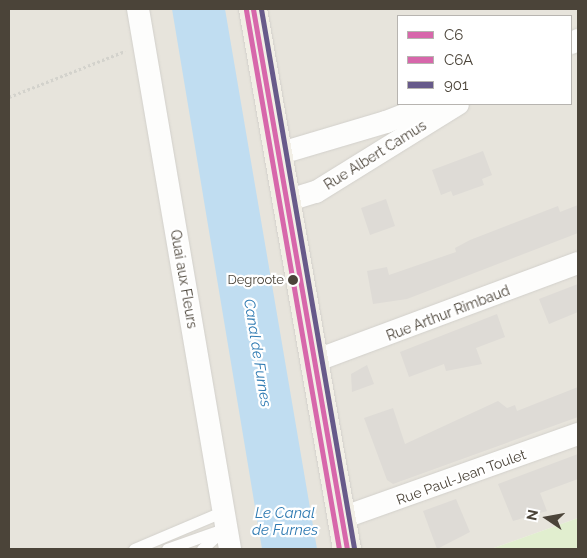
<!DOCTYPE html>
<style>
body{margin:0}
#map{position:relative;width:587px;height:558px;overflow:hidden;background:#f4f2ee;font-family:Raleway,sans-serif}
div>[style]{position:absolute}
.residential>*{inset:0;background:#e7e4dc}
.green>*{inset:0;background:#e1eecf}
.water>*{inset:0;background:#c0ddf1}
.building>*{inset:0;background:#dedbd6}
.path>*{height:3px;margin-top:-1.5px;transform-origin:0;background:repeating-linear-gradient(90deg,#d3d2cc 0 2.5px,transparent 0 5px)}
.roads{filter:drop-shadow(0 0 1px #d2d0cb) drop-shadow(0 0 1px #d2d0cb)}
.lane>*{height:11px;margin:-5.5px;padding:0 5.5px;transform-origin:5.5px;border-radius:5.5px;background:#fdfdfc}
.street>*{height:22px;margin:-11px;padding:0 11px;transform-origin:11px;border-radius:11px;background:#fdfdfc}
.primary>*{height:28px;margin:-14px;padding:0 14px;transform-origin:14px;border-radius:14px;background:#f2efe6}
.bus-1>*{height:5px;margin:-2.5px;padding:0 2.5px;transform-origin:2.5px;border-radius:2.5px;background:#d767ab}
.bus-2>*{height:5px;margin:-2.5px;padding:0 2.5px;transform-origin:2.5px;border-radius:2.5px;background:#d767ab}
.bus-3>*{height:5px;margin:-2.5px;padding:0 2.5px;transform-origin:2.5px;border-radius:2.5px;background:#675a8a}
.dots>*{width:14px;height:14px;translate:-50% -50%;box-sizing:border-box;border:2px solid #fff;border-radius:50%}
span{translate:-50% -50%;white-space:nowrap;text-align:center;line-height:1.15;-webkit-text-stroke:4.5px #fff;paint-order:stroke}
.bus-label{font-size:13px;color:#4b4439}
.right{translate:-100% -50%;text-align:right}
.street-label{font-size:14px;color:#4b4439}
.water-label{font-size:15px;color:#2e7ab2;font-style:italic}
.frame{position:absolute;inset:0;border:10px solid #4b4439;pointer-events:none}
.legend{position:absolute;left:397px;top:15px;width:175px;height:90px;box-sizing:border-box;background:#fff;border:1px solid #b7b4b0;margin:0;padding:6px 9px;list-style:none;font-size:15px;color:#4b4439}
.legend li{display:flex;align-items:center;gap:10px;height:25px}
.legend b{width:25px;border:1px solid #b7b4b0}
.north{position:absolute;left:522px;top:493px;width:50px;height:50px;-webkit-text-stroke:4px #fff;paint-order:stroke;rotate:282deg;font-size:14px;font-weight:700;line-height:20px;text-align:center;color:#4b4439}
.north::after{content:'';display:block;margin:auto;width:18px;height:22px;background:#4b4439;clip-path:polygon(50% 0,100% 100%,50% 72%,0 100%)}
</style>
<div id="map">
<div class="residential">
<i style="clip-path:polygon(evenodd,9px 9px,578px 9px,578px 518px,491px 549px,9px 549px,9px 9px,398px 16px,571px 16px,571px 104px,398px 104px,398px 16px)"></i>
</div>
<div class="green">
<i style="clip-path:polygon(578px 518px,578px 549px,491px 549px)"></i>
</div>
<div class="water">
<i style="clip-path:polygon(172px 9px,225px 9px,317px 549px,262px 549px)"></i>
</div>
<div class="building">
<i style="clip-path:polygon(483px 151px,492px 175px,482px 179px,484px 185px,453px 196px,451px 191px,441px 195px,432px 170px)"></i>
<i style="clip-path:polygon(386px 199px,395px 226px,370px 235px,361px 208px)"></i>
<i style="clip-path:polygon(578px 205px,578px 233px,407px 299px,373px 304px,367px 271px,387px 267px,389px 275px,456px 252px,455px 248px,470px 240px,558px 206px,560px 212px)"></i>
<i style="clip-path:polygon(578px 284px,578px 312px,549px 324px,539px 299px)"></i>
<i style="clip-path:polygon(497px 314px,505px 337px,476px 348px,482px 364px,446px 371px,444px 364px,409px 377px,400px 352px)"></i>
<i style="clip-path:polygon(367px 365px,374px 384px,352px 392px,351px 374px)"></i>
<i style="clip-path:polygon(578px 387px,578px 417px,393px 484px,387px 480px,364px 418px,393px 408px,405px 444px,498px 401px,507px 408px,515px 405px,517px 411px)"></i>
<i style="clip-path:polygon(578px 454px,578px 479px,540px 493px,547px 511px,513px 521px,498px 484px)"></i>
<i style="clip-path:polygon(456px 499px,470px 532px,437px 549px,423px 511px)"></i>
</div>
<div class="path">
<i style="left:9px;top:97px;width:125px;rotate:-21.6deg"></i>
</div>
<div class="roads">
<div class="lane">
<i style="left:134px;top:549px;width:98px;rotate:-22.9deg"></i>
<i style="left:167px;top:549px;width:63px;rotate:-19.6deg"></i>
<i style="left:202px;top:549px;width:25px;rotate:-42deg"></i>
</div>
<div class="street">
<i style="left:138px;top:9px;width:548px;rotate:80.33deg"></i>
<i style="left:571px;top:43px;width:8px;rotate:-23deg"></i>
<i style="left:278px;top:154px;width:113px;rotate:-16.5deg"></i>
<i style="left:386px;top:122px;width:49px;rotate:-21.4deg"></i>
<i style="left:289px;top:200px;width:28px;rotate:-17deg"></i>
<i style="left:316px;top:192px;width:167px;rotate:-31.8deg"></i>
<i style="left:317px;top:360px;width:278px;rotate:-20.4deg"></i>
<i style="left:342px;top:518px;width:251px;rotate:-19.6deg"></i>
</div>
<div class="primary">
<i style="left:253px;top:9px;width:548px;rotate:80.13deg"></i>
</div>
</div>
<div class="bus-1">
<i style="left:253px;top:9px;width:548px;rotate:80.13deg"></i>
</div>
<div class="bus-2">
<i style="left:246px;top:10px;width:547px;rotate:80.21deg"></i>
</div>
<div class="bus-3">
<i style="left:261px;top:9px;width:547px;rotate:80.21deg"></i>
</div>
<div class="dots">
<i style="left:293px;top:280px;background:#4b4439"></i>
</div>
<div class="bus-label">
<span class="right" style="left:284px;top:280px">Degroote</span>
</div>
<div class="street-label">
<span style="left:375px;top:155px;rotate:-32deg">Rue Albert Camus</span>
<span style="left:184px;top:279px;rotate:80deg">Quai aux Fleurs</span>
<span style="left:448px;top:313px;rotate:-21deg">Rue Arthur Rimbaud</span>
<span style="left:461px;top:477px;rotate:-20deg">Rue Paul-Jean Toulet</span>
</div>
<div class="water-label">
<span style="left:257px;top:353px;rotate:81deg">Canal de Furnes</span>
<span style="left:285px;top:522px">Le Canal<br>de Furnes</span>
</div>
<div class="frame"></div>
<ul class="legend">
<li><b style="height:6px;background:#d767ab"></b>C6</li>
<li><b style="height:6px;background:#d767ab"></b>C6A</li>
<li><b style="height:6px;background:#675a8a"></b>901</li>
</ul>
<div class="north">N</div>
</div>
